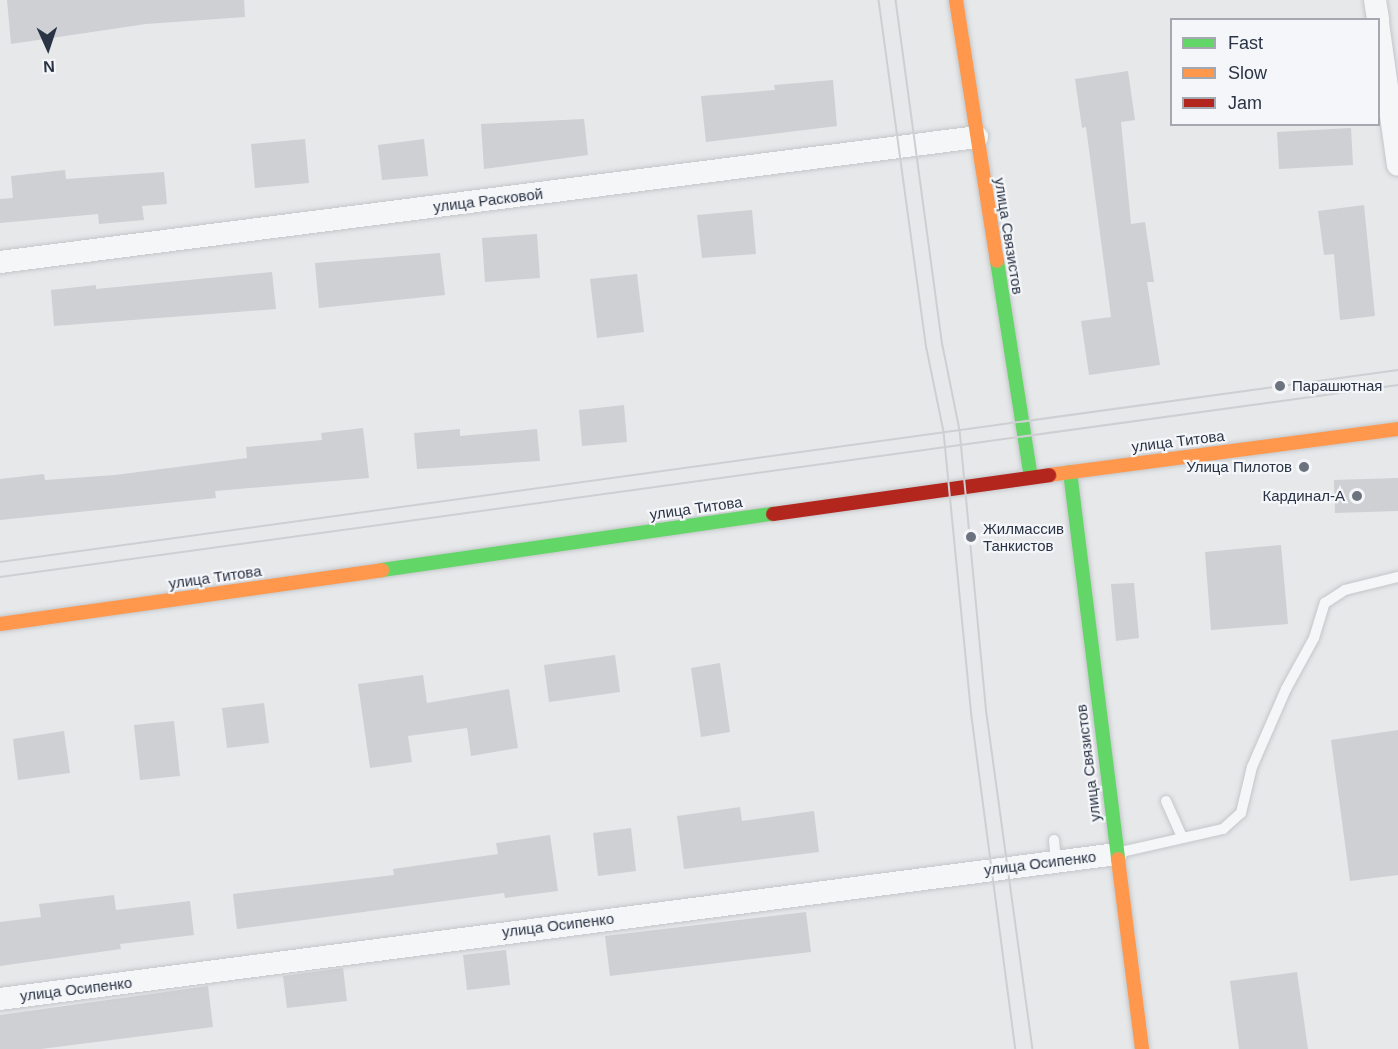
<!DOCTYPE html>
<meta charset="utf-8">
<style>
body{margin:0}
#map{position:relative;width:1398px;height:1049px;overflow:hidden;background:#e6e8ea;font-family:Helvetica,sans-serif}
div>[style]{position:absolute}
.building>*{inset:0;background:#ced0d3}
.roads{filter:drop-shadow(0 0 2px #c4c6c8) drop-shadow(0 0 2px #c4c6c8)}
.lane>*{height:10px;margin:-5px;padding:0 5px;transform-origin:5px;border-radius:5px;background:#f5f6f7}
.street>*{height:22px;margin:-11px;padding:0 11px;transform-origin:11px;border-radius:11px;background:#f5f6f7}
.fast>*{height:14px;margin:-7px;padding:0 7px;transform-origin:7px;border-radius:7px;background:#63d668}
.slow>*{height:14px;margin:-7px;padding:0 7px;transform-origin:7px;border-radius:7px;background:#ff974d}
.jam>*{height:14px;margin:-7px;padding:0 7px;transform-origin:7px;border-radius:7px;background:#b3261e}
.tram>*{height:1.5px;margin:-0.75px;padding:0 0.75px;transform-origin:0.75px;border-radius:0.75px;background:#cecfd2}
.dots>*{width:16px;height:16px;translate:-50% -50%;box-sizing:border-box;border:3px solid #f4f6f9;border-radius:50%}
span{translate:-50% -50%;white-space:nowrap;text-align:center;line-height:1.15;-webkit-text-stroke:4.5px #f4f6f9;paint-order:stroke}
.street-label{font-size:15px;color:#2b3445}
.poi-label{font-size:15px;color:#2b3445}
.left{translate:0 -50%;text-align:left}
.right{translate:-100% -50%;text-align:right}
.legend{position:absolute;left:1170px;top:18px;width:210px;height:108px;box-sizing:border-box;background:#f4f6f9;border:2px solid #a4a8b1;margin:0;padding:8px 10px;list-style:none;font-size:18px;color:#2b3445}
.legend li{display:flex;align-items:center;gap:12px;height:30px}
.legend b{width:30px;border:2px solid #a4a8b1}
.north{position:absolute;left:18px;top:18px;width:60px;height:60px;-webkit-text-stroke:4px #f4f6f9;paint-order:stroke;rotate:177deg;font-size:16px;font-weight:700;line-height:24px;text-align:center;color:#2b3445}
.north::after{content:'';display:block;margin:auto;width:21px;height:27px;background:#2b3445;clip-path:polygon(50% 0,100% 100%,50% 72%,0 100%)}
</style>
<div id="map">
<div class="building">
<i style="clip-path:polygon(7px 0,244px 0,245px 17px,146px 24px,11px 44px)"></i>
<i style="clip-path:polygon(1128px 71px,1135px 120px,1121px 122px,1131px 224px,1145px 222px,1154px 282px,1147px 282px,1160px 365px,1089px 375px,1081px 321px,1111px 317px,1086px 127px,1082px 128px,1075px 79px)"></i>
<i style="clip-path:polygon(833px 80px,837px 126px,706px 142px,701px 96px,775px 90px,774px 85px)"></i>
<i style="clip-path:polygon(584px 119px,588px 155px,484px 169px,481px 124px)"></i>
<i style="clip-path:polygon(1351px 128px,1353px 165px,1279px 169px,1277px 132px)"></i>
<i style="clip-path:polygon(305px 139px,309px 183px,255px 188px,251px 144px)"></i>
<i style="clip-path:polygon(424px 139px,428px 176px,382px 180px,378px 145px)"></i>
<i style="clip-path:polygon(65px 170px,66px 179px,164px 172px,167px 204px,142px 206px,144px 220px,99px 224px,98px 214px,0 223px,0 199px,13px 198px,11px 176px)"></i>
<i style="clip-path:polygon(1364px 205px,1375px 316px,1340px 320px,1334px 254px,1324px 255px,1318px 211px)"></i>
<i style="clip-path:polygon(752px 210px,756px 254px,702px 258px,697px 215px)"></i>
<i style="clip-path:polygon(537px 234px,540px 278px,485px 282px,482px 238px)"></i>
<i style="clip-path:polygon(440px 253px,445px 295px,319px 308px,315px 263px)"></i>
<i style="clip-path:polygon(272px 272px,276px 309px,54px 326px,51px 290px,96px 285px,96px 289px)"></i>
<i style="clip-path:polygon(637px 274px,644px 332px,597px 338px,590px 279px)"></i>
<i style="clip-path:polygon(624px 405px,627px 442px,582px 446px,579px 410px)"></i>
<i style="clip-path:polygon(363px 428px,369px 478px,215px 491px,216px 498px,0 520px,0 479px,44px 474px,45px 480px,115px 475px,247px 458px,246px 447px,322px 440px,321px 433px)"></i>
<i style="clip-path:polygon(460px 429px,460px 436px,537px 429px,540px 461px,417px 469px,414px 433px)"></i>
<i style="clip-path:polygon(1398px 478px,1398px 511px,1335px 513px,1334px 480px)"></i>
<i style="clip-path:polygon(1281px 545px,1288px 624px,1211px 630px,1205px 552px)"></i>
<i style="clip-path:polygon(1134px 583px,1139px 638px,1116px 641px,1111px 584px)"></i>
<i style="clip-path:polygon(615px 655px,620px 692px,549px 702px,544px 665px)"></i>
<i style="clip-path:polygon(720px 663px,730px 732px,701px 737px,691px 668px)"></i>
<i style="clip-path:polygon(423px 675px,427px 703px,509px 689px,518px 748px,471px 756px,467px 728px,408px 736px,412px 762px,370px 768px,358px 684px)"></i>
<i style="clip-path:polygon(264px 703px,269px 743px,227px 748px,222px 708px)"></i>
<i style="clip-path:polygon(174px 721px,180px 776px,140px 780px,134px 725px)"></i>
<i style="clip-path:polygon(1398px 730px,1398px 875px,1350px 881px,1331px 740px)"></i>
<i style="clip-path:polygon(64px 731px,70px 773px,18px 780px,13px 739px)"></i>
<i style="clip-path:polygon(740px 807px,742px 821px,814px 811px,819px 852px,684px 869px,677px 816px)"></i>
<i style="clip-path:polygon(631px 828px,636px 871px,598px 876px,593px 833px)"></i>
<i style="clip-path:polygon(550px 835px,558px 891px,505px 898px,504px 893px,237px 929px,233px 894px,394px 875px,393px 869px,498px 854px,496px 843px)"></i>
<i style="clip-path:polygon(114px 895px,116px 910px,190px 901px,194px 935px,120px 944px,121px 949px,0 966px,0 922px,41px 917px,39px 904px)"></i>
<i style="clip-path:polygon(806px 912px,811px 952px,610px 976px,605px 936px)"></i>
<i style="clip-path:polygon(506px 950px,510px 985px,467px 990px,463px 955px)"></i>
<i style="clip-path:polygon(343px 968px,347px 1001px,287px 1008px,283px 976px)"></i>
<i style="clip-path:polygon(1297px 972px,1308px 1049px,1239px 1049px,1230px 981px)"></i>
<i style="clip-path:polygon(208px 986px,213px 1027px,41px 1049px,0 1049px,0 1015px)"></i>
</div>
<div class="roads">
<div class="lane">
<i style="left:1166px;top:801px;width:39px;rotate:66deg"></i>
<i style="left:1054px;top:840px;width:23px;rotate:85deg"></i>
<i style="left:1121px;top:852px;width:105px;rotate:-12.7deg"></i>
<i style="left:1223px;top:829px;width:24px;rotate:-42deg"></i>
<i style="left:1241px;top:813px;width:47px;rotate:-76.6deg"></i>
<i style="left:1252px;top:767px;width:85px;rotate:-66.4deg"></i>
<i style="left:1286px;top:689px;width:58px;rotate:-61.2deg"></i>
<i style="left:1314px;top:638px;width:37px;rotate:-73deg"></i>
<i style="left:1325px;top:603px;width:24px;rotate:-33deg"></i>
<i style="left:1345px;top:590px;width:55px;rotate:-13.8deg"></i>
</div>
<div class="street">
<i style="left:1375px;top:0;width:20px;rotate:81deg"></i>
<i style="left:1378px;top:23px;width:143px;rotate:82deg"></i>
<i style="left:0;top:262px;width:985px;rotate:-7.29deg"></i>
<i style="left:0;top:999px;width:1125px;rotate:-7.4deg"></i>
</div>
<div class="fast">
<i style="left:997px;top:261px;width:219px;rotate:81.1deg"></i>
<i style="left:1070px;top:472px;width:390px;rotate:82.9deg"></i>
<i style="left:382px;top:570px;width:395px;rotate:-8.2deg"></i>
</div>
<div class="slow">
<i style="left:956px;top:0;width:264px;rotate:81.1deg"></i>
<i style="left:1049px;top:475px;width:352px;rotate:-7.5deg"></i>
<i style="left:0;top:624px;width:386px;rotate:-8deg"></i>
<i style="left:1118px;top:859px;width:192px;rotate:82.8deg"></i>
</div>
<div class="jam">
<i style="left:773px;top:514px;width:279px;rotate:-8deg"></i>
</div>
</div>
<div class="tram">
<i style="left:879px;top:0;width:352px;rotate:82.2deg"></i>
<i style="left:927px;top:349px;width:85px;rotate:78.4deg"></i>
<i style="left:944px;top:432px;width:286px;rotate:84.4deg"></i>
<i style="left:972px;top:717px;width:335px;rotate:82.5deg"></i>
<i style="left:896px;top:0;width:349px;rotate:82.3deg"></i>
<i style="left:943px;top:346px;width:86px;rotate:78.6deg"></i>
<i style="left:960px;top:430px;width:285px;rotate:84.6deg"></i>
<i style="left:987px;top:714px;width:338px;rotate:82.2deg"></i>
<i style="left:0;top:562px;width:1411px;rotate:-7.82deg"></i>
<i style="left:0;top:577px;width:1411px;rotate:-7.82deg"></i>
</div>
<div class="dots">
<i style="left:1280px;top:386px;background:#6c737f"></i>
<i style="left:1304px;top:467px;background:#6c737f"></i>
<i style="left:1357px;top:496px;background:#6c737f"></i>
<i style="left:971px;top:537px;background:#6c737f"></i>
</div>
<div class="street-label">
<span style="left:488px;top:200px;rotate:-7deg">улица Расковой</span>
<span style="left:1009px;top:236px;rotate:81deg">улица Связистов</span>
<span style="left:1178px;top:441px;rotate:-7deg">улица Титова</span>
<span style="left:696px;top:508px;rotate:-8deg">улица Титова</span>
<span style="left:215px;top:577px;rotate:-8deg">улица Титова</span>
<span style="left:1088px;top:763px;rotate:-97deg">улица Связистов</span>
<span style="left:1040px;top:863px;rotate:-7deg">улица Осипенко</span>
<span style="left:558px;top:925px;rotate:-7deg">улица Осипенко</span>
<span style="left:76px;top:989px;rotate:-7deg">улица Осипенко</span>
</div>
<div class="poi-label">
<span class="left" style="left:1292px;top:386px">Парашютная</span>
<span class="right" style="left:1292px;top:467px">Улица Пилотов</span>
<span class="right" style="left:1345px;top:496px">Кардинал-А</span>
<span class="left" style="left:983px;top:537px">Жилмассив<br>Танкистов</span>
</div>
<ul class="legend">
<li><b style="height:8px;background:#63d668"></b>Fast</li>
<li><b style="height:8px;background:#ff974d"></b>Slow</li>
<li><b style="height:8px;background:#b3261e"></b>Jam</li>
</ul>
<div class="north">N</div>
</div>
